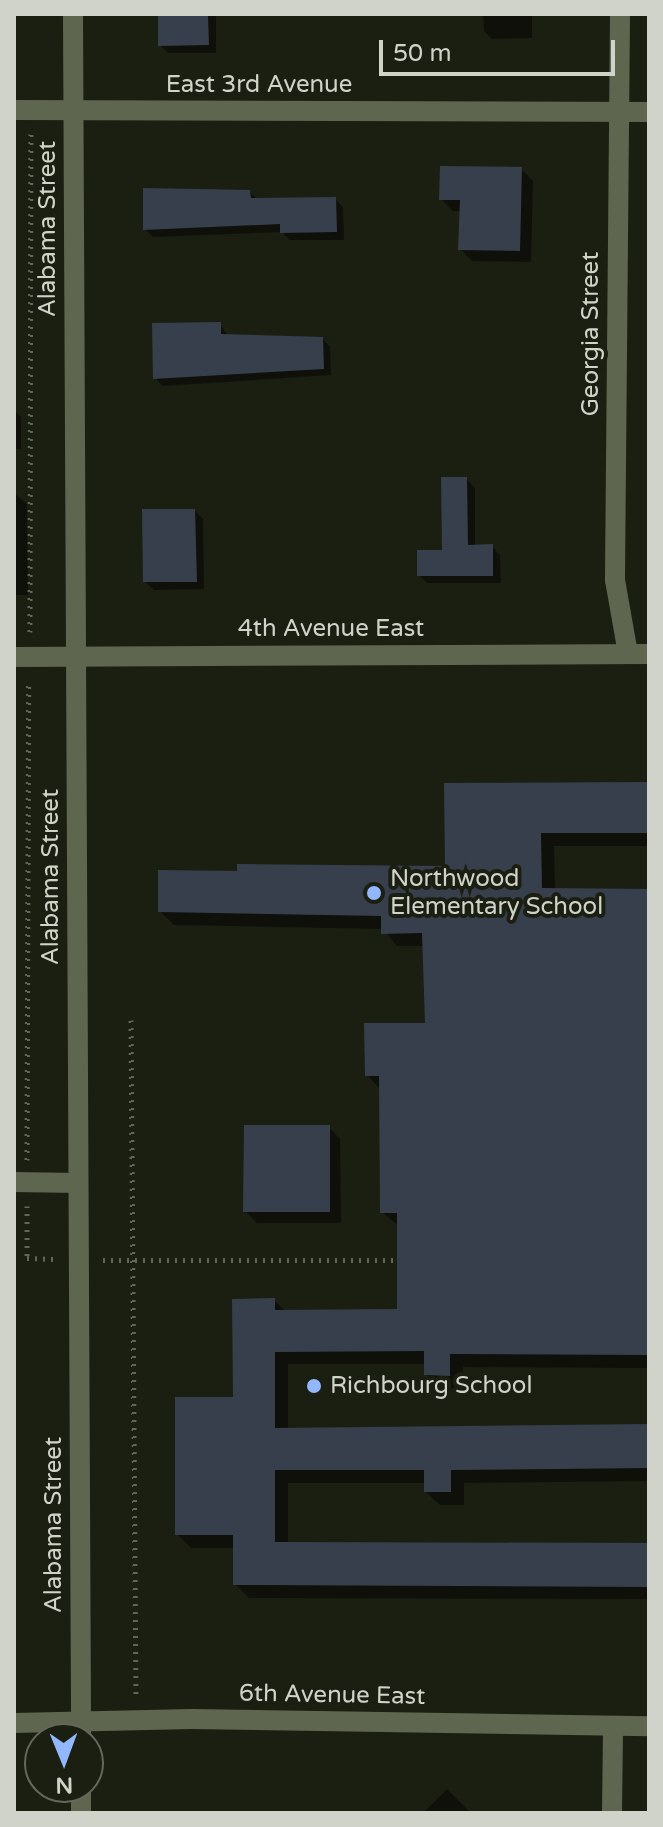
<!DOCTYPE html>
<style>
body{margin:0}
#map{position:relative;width:663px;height:1827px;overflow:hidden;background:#1b1f12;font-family:"Varela Round",sans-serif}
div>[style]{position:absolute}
.shadow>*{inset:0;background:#0007}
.building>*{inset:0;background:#383f4c}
.path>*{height:5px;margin-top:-2.5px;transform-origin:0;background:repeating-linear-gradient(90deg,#62665a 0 2px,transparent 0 8px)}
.minor>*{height:20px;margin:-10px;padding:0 10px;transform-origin:10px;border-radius:10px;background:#5f664f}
.dots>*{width:22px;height:22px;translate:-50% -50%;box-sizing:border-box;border:4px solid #1b1f12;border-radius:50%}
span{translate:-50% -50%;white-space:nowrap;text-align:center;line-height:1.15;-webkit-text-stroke:8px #1b1f12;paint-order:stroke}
.street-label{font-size:24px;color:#d0d3ca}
.poi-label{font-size:24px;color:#d0d3ca}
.left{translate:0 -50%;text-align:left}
.frame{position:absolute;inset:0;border:16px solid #d0d3ca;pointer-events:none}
.north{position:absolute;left:24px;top:1723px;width:80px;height:80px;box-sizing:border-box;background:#1b1f12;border:2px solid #63675c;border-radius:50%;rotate:179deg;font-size:22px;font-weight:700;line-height:32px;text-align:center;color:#d0d3ca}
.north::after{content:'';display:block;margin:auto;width:28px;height:36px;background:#92b7fd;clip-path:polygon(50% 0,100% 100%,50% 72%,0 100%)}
.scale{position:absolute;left:379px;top:40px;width:236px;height:36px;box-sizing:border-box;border:4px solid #d0d3ca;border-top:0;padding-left:10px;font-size:24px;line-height:28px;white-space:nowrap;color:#d0d3ca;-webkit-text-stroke:6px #1b1f12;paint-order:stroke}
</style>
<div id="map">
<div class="shadow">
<i style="clip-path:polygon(160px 14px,216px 14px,216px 53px,168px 53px,160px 45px)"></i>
<i style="clip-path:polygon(483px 14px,532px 14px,532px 38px,492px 39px,484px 31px)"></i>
<i style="clip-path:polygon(521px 169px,533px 181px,531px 262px,472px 261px,460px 249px,461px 211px,453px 211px,441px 199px)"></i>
<i style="clip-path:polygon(250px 192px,257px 199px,335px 199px,343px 207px,344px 240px,290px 240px,282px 232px,153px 237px,145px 229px)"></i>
<i style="clip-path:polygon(220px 324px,228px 336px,323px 339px,330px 347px,331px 375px,163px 386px,155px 378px)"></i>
<i style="clip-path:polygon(14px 410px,21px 417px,21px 449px,14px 449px)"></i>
<i style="clip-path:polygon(466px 479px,475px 488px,475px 547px,492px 547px,500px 555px,501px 583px,427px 583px,419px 575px,444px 552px)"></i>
<i style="clip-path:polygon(14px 493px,27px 504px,28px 595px,14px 595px)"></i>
<i style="clip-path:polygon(195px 511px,203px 519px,204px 589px,154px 590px,145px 582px)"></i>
<i style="clip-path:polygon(649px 784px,649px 846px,554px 846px,555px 890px,649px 891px,649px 1368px,463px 1367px,463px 1389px,440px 1388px,426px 1374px,426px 1364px,288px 1364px,288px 1430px,649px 1426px,649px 1481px,464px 1483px,464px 1505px,440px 1505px,426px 1492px,426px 1483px,288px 1483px,288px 1544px,649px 1546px,649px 1599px,249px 1598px,235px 1584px,235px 1548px,191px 1548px,177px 1534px,274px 1300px,286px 1312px,399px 1311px,399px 1226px,382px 1212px,381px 1090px,367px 1075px,427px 1025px,425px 946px,397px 946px,383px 929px,174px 925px,160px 911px,447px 868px)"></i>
<i style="clip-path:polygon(329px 1127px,340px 1139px,341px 1223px,257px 1223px,245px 1211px)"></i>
<i style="clip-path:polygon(447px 1789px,471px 1813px,423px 1813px)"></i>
</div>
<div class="building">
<i style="clip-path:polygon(158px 14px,208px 14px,209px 45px,158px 46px)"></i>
<i style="clip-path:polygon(440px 166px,522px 167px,520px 251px,458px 250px,460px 200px,439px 200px)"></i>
<i style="clip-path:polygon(143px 188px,250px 190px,251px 198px,336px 197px,337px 232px,280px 233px,280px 224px,143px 230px)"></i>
<i style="clip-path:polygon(221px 322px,221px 334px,323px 337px,324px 369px,153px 379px,152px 323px)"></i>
<i style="clip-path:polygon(441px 477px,467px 477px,468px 545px,493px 544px,493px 576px,417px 576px,417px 550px,442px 550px)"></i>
<i style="clip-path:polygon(142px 509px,195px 509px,197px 582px,143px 582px)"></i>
<i style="clip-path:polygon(649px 782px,649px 833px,541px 833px,542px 888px,649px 889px,649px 1355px,450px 1354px,450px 1376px,424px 1375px,424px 1351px,275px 1352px,275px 1428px,649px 1424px,649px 1468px,451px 1470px,451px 1492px,424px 1492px,424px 1470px,275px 1470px,275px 1542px,649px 1543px,649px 1587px,233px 1585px,233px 1535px,175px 1535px,175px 1397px,233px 1397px,232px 1299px,275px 1298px,275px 1310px,397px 1309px,397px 1213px,380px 1213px,379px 1076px,365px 1076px,364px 1023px,425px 1023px,422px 933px,381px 934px,381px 916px,158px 912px,158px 870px,237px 871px,237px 864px,445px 866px,444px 783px)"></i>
<i style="clip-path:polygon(244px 1125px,330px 1125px,330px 1212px,243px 1212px)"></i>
</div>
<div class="path">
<i style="left:30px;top:632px;width:498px;rotate:-89.9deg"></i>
<i style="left:131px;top:1020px;width:675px;rotate:89.58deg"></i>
<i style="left:27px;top:1160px;width:478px;rotate:-89.8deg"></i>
<i style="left:27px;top:1206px;width:52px;rotate:90deg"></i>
<i style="left:27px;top:1258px;width:26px;rotate:2deg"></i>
<i style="left:103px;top:1260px;width:295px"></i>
</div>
<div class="minor">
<i style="left:73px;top:14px;width:1725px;rotate:89.73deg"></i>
<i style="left:620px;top:14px;width:566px;rotate:90.51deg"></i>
<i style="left:615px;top:580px;width:75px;rotate:80deg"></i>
<i style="left:14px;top:110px;width:635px;rotate:0.18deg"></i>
<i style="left:14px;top:657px;width:635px;rotate:-0.27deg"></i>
<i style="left:14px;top:1182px;width:64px;rotate:0.9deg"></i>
<i style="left:14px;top:1723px;width:178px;rotate:-1.3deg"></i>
<i style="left:192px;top:1719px;width:457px;rotate:0.9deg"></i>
<i style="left:81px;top:1787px;width:26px;rotate:90deg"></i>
<i style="left:612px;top:1813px;width:87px;rotate:-89.3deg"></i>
</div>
<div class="dots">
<i style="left:374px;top:893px;background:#92b7fd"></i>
<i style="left:314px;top:1386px;background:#92b7fd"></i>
</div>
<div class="street-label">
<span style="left:259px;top:85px">East 3rd Avenue</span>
<span style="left:48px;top:229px;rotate:-90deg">Alabama Street</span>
<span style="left:591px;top:334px;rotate:-90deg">Georgia Street</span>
<span style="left:331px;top:629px">4th Avenue East</span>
<span style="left:51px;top:877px;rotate:-90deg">Alabama Street</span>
<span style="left:54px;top:1525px;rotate:-90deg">Alabama Street</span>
<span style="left:332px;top:1695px;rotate:1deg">6th Avenue East</span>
</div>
<div class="poi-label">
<span class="left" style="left:390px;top:893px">Northwood<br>Elementary School</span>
<span class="left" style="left:330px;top:1386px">Richbourg School</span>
</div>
<div class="frame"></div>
<div class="north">N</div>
<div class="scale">50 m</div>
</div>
